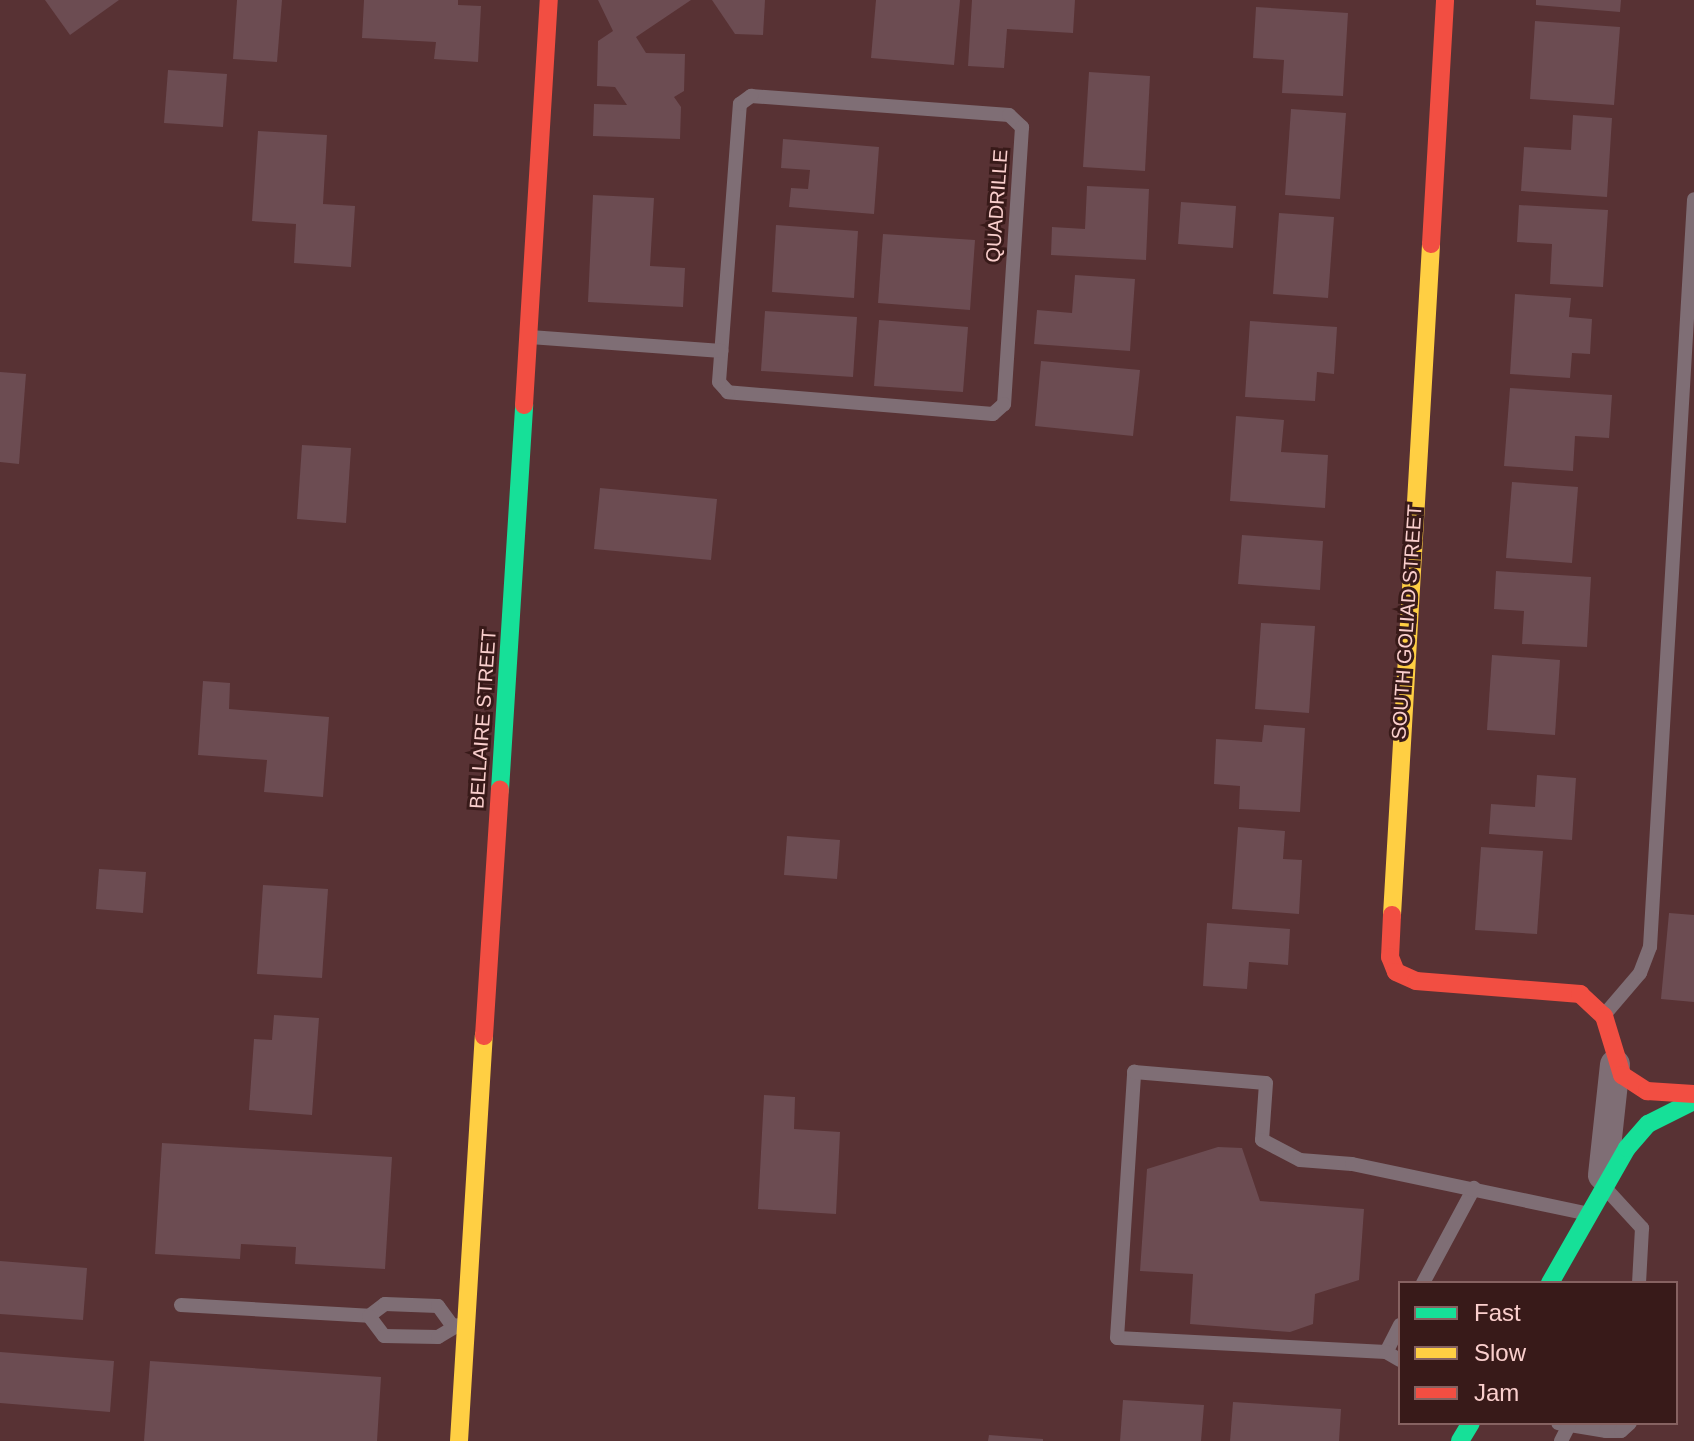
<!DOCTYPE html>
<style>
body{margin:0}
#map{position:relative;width:1694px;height:1441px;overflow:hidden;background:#583234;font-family:Arial,sans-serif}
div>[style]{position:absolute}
.building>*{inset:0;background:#6c4c52}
.lane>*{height:14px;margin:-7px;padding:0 7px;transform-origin:7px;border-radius:7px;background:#7f6e75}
.street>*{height:30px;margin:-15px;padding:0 15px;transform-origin:15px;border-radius:15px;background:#7f6e75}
.fast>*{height:18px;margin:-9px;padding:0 9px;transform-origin:9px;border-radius:9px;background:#16e098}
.slow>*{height:18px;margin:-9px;padding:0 9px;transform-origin:9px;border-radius:9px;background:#ffcf43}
.jam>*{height:18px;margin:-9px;padding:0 9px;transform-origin:9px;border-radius:9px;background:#f24e42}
span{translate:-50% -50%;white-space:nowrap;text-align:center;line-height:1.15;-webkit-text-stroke:6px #381a19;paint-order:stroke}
.street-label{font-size:20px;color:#facfcd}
.legend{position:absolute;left:1398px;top:1281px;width:280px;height:144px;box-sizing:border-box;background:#381a19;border:2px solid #866261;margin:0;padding:10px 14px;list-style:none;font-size:24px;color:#facfcd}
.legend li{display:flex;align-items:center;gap:16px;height:40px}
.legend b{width:40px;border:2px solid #866261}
</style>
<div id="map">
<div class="building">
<i style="clip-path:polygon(45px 0,119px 0,70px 35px)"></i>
<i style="clip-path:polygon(237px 0,282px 0,277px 62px,233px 59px)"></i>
<i style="clip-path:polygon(364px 0,458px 0,458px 5px,481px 6px,478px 62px,434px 59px,436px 42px,362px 38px)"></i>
<i style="clip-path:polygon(598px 0,691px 0,636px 37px,646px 53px,685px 54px,684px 91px,674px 97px,681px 107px,680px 139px,593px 136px,594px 104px,627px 105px,615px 87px,597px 86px,598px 41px,613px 31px)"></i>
<i style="clip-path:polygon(712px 0,765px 0,763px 35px,735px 34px)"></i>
<i style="clip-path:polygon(876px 0,960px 0,954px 65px,871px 58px)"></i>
<i style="clip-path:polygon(972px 0,1075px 0,1073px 33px,1007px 29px,1004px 68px,968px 66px)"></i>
<i style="clip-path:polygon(1536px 0,1621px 0,1620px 12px,1536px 5px)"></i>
<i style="clip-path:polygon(1256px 7px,1348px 13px,1343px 96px,1282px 93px,1284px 60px,1253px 58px)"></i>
<i style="clip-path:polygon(1535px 21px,1620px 27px,1614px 105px,1530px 99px)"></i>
<i style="clip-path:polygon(168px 70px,227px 74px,223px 127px,164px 123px)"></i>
<i style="clip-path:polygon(1089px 72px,1150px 76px,1145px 171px,1083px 167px)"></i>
<i style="clip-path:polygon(1291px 109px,1346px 113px,1340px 199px,1285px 195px)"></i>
<i style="clip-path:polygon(1573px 115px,1612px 118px,1607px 197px,1521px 191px,1524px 147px,1571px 150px)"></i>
<i style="clip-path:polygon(258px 131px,327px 135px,323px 204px,355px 206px,351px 267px,294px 263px,296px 224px,252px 221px)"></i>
<i style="clip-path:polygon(783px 139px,879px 147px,874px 214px,789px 207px,791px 188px,808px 189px,810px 170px,781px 168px)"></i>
<i style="clip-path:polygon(1087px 186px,1149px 189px,1146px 260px,1051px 255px,1052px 227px,1085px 229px)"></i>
<i style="clip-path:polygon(593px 195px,654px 198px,650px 266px,685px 268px,683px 307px,588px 302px)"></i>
<i style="clip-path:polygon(1181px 202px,1236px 206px,1233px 248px,1178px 244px)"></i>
<i style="clip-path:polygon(1519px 205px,1608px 210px,1603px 287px,1550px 284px,1552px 244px,1517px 242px)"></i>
<i style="clip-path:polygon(1279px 213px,1334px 217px,1328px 298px,1273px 294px)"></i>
<i style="clip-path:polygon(776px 225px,858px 231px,854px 298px,772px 292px)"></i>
<i style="clip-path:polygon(883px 234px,975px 240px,970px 310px,878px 303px)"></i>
<i style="clip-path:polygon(1075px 275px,1135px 279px,1130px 351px,1034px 344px,1037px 310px,1072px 313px)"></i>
<i style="clip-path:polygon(1515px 294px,1571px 298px,1569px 317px,1592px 319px,1590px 354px,1572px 353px,1570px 378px,1510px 374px)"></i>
<i style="clip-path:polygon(765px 311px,857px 317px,853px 377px,761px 371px)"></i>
<i style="clip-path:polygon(879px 320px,968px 327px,963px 392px,874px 386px)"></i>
<i style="clip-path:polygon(1250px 321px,1337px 327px,1334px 374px,1317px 372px,1315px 401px,1245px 397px)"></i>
<i style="clip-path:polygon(1041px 361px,1140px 370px,1133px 436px,1035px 426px)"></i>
<i style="clip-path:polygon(0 372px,26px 374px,19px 464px,0 462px)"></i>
<i style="clip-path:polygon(1510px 388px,1612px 395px,1609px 438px,1575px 436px,1573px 471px,1504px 466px)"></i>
<i style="clip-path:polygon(1236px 416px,1284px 420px,1281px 452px,1328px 455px,1325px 508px,1230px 501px)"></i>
<i style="clip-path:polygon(302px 445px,351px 448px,346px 523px,297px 519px)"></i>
<i style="clip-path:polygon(1512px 482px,1578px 487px,1572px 563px,1506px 558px)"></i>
<i style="clip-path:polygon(600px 488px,717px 499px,711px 560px,594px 549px)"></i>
<i style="clip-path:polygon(1242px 535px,1323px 541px,1320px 590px,1238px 584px)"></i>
<i style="clip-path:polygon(1496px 571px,1591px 577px,1587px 647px,1522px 644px,1524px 611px,1494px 609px)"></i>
<i style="clip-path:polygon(1261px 623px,1315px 626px,1309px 713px,1255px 709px)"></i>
<i style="clip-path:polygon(1492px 655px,1560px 660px,1555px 735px,1487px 730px)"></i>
<i style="clip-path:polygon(203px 681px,230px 683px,229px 709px,329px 717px,323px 797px,264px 792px,267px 760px,198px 755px)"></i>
<i style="clip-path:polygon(1264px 725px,1305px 728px,1300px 812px,1239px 809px,1240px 786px,1214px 784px,1216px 739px,1262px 742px)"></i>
<i style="clip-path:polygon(1537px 775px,1576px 778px,1572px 840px,1489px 834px,1491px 804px,1535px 807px)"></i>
<i style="clip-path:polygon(1238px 827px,1285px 831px,1283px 859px,1302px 860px,1299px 914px,1232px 909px)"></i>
<i style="clip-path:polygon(787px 836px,840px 840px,837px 879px,784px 875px)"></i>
<i style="clip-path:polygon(1481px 847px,1543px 851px,1537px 934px,1475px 930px)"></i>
<i style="clip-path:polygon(99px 869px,146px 872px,143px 913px,96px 909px)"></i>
<i style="clip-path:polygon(263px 885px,328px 889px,322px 978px,257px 974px)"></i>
<i style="clip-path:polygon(1669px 913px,1694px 915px,1694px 1002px,1661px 999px)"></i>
<i style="clip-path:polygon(1207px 923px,1290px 929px,1288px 965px,1249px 962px,1247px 989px,1203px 986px)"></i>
<i style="clip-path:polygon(274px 1015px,319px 1018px,312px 1115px,249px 1110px,254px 1039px,272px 1040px)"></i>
<i style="clip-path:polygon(764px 1095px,795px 1097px,794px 1129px,840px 1132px,836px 1214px,758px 1209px)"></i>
<i style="clip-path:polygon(162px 1143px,392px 1157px,385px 1269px,295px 1264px,296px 1247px,241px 1244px,240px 1259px,155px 1254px)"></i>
<i style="clip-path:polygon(1218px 1147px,1242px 1148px,1260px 1201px,1364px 1209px,1359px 1280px,1315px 1294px,1313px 1324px,1290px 1332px,1190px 1324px,1193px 1274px,1140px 1271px,1147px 1169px)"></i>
<i style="clip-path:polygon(0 1261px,87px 1268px,83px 1320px,0 1314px)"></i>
<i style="clip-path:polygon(0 1352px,114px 1361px,110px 1412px,0 1403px)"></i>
<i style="clip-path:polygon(150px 1361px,381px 1377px,377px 1441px,144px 1441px)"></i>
<i style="clip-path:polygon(1123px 1400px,1204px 1405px,1201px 1441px,1120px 1441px)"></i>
<i style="clip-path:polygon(1233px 1402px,1341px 1409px,1339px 1441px,1230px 1441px)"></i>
<i style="clip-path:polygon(989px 1435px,1043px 1439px,1043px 1441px,988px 1441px)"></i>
</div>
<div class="lane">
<i style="left:751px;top:96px;width:259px;rotate:4.2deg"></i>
<i style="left:1009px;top:115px;width:18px;rotate:43deg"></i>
<i style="left:1022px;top:127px;width:278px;rotate:93.7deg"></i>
<i style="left:1004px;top:404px;width:15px;rotate:138deg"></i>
<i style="left:993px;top:414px;width:266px;rotate:-175.3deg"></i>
<i style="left:728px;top:392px;width:13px;rotate:-132deg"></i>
<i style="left:719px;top:382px;width:279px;rotate:-85.7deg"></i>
<i style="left:740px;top:104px;width:14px;rotate:-36deg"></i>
<i style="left:530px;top:337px;width:192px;rotate:4.2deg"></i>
<i style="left:1605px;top:1014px;width:54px;rotate:-49.5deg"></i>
<i style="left:1640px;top:973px;width:28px;rotate:-69deg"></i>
<i style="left:1650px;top:947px;width:749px;rotate:-86.63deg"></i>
<i style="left:1607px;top:1190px;width:52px;rotate:47.4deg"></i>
<i style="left:1642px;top:1228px;width:55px;rotate:93.1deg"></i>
<i style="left:1423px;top:1283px;width:108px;rotate:-61.8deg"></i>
<i style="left:181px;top:1305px;width:188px;rotate:3.3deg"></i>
<i style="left:369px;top:1316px;width:20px;rotate:-37deg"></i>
<i style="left:385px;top:1304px;width:53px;rotate:2.2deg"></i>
<i style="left:438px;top:1306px;width:24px;rotate:54deg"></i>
<i style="left:369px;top:1316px;width:25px;rotate:53deg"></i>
<i style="left:384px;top:1336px;width:54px;rotate:1.1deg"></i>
<i style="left:438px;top:1337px;width:23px;rotate:-31deg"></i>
<i style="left:1400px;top:1325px;width:30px;rotate:117deg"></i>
<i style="left:1386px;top:1352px;width:269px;rotate:-177deg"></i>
<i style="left:1117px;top:1338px;width:267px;rotate:-86.3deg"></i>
<i style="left:1134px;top:1072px;width:132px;rotate:4.8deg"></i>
<i style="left:1266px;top:1083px;width:57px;rotate:94deg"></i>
<i style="left:1262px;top:1140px;width:43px;rotate:27.8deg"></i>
<i style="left:1300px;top:1160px;width:52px;rotate:4.4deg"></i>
<i style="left:1352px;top:1164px;width:237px;rotate:11.9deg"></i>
<i style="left:1386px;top:1352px;width:16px;rotate:30deg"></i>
<i style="left:1558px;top:1423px;width:49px;rotate:9.5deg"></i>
<i style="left:1606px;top:1431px;width:15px"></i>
<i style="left:1621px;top:1431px;width:12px;rotate:-42deg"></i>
<i style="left:1561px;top:1441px;width:18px;rotate:-63deg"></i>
</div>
<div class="street">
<i style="left:1603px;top:1175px;width:111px;rotate:-83.8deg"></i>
</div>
<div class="fast">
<i style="left:500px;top:790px;width:386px;rotate:-86.4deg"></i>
<i style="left:1550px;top:1283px;width:155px;rotate:-60.3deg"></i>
<i style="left:1627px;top:1148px;width:32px;rotate:-49deg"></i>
<i style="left:1648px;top:1124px;width:51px;rotate:-26.6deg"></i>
<i style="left:1460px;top:1441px;width:21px;rotate:-59deg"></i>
</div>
<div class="slow">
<i style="left:1392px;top:915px;width:672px;rotate:-86.67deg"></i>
<i style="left:459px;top:1441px;width:406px;rotate:-86.5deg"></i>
</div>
<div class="jam">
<i style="left:1431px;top:244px;width:244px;rotate:-86.7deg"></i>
<i style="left:524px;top:405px;width:406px;rotate:-86.5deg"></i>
<i style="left:1392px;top:915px;width:42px;rotate:92.7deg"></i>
<i style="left:1390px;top:957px;width:16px;rotate:68deg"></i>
<i style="left:1396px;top:972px;width:22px;rotate:24deg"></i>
<i style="left:1416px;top:981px;width:165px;rotate:4.5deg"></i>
<i style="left:1580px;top:994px;width:33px;rotate:43deg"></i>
<i style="left:1604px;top:1016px;width:62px;rotate:73deg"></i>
<i style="left:1622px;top:1075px;width:30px;rotate:33deg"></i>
<i style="left:1647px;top:1091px;width:47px;rotate:3.7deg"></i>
<i style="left:484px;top:1036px;width:247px;rotate:-86.3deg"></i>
</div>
<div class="street-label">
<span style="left:997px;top:206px;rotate:-86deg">QUADRILLE</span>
<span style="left:1407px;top:622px;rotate:-86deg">SOUTH GOLIAD STREET</span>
<span style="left:483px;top:719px;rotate:-86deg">BELLAIRE STREET</span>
</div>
<ul class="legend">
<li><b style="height:10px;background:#16e098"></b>Fast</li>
<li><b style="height:10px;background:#ffcf43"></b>Slow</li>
<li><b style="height:10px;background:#f24e42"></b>Jam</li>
</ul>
</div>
